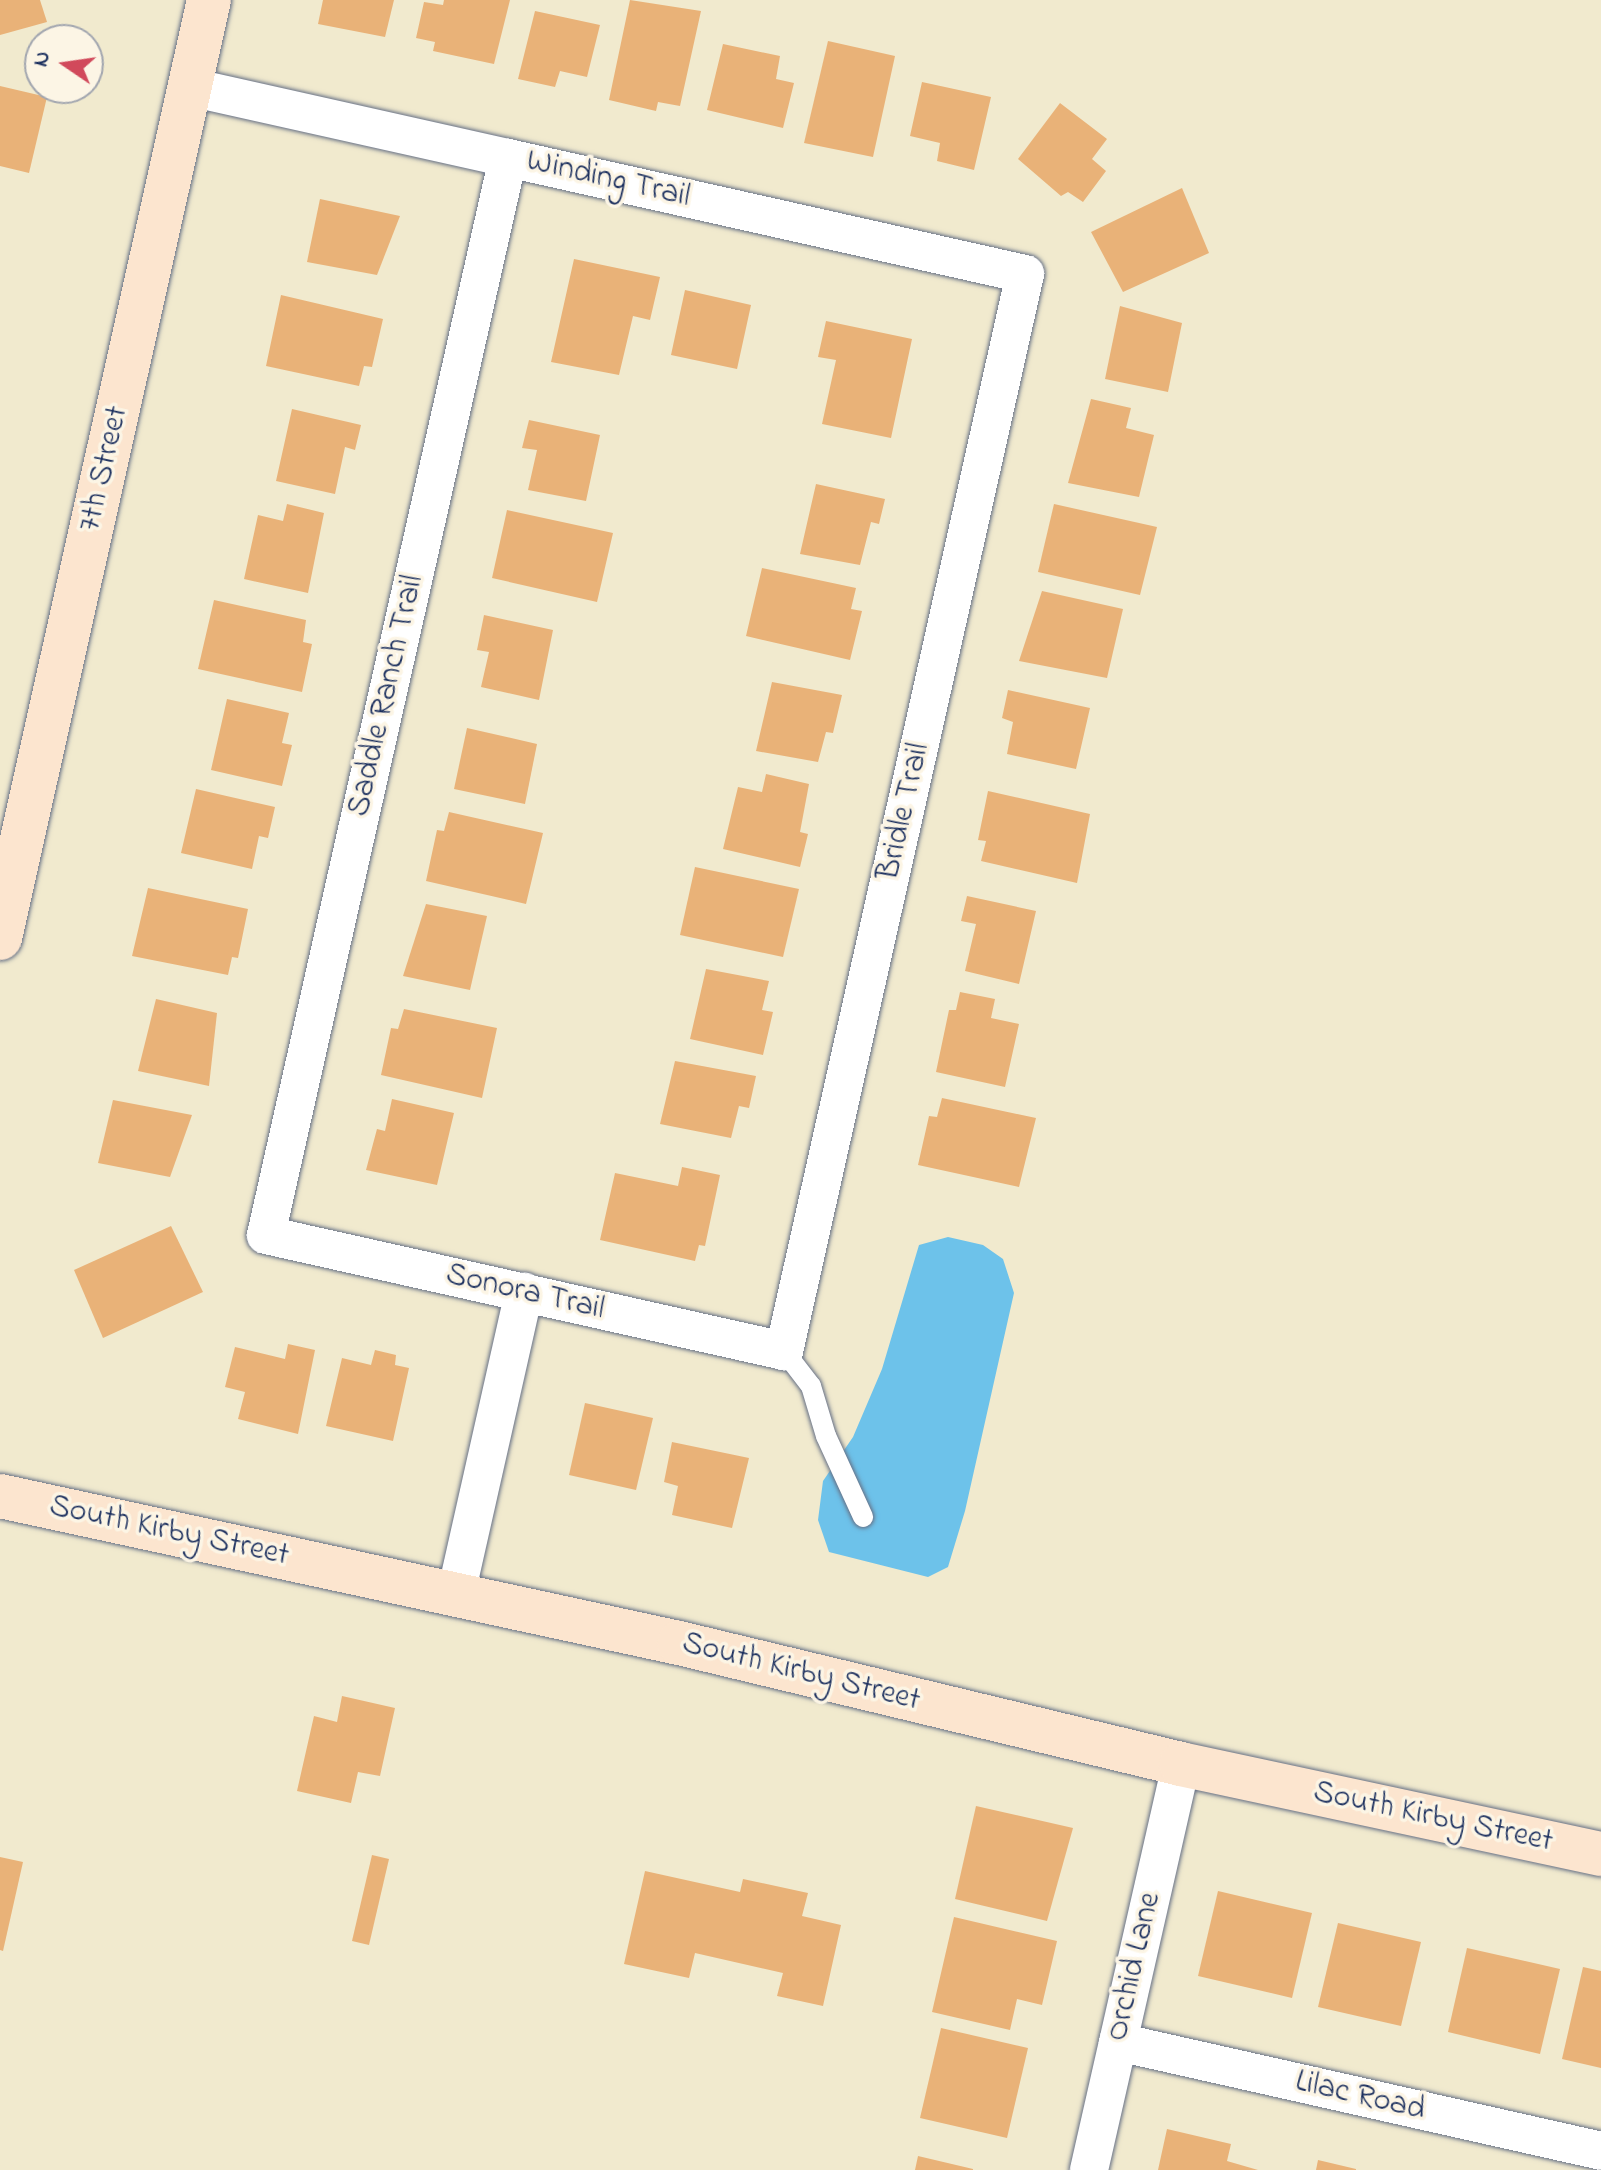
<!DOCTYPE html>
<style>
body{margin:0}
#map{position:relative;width:1601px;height:2170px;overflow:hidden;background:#f1eace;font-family:"Indie Flower",sans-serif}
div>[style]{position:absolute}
.water>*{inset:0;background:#6dc2ea}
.building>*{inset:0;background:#e9b278}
.roads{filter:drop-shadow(0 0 2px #667085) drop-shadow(0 0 2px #667085)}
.lane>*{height:20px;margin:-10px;padding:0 10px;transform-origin:10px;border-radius:10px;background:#fff}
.street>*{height:38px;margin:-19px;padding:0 19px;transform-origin:19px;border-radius:19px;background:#fff}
.secondary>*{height:44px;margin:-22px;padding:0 22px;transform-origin:22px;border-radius:22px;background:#fce5cf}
span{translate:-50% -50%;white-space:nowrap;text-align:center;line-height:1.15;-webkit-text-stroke:7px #fcf5e5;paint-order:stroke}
.street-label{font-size:32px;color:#1b2f5e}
.north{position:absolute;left:24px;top:24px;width:80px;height:80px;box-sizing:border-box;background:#fcf5e5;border:2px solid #a2a6af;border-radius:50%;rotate:283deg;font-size:22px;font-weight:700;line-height:32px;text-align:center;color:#1b2f5e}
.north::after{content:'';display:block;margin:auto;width:28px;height:36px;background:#d1495b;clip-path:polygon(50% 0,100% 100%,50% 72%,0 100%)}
</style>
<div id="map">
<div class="water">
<i style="clip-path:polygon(948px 1237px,983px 1245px,1003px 1259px,1014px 1293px,965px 1511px,948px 1567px,928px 1577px,829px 1552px,818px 1520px,823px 1481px,853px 1437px,882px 1369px,919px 1245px)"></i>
</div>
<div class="building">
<i style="clip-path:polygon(0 0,40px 0,47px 22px,0 35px)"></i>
<i style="clip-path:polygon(323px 0,394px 0,385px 37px,318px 24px)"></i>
<i style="clip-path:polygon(444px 0,510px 0,494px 64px,433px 51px,435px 42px,416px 38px,424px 2px,443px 5px)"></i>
<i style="clip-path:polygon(630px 0,701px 11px,680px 106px,658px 102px,656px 111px,609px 100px)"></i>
<i style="clip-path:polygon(535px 11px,600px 25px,587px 77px,560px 71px,555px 87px,518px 79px)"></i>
<i style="clip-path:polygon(828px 41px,895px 56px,873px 157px,804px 143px)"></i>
<i style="clip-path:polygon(723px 44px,780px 56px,776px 79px,794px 83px,783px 128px,707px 110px)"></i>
<i style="clip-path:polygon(922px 82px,991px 97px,974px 170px,937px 161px,940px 143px,910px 136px)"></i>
<i style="clip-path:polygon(0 86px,47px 97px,29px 173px,0 166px)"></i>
<i style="clip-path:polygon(1060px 103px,1107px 139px,1092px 159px,1106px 171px,1083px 202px,1068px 192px,1061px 196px,1018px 159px)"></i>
<i style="clip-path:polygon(1182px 188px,1209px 253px,1123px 292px,1091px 232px)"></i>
<i style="clip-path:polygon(320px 199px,400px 216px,377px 275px,307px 262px)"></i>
<i style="clip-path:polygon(574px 259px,660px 277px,650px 320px,633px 316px,619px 375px,551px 362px)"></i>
<i style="clip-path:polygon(685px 290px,751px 305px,737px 369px,671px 355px)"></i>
<i style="clip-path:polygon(281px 295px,383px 319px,372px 367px,364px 366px,359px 386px,266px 366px)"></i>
<i style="clip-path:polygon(1120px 306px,1182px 323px,1168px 392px,1105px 379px)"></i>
<i style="clip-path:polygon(826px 321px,912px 339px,891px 438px,822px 424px,836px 360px,818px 357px)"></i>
<i style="clip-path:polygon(1091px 399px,1131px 408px,1126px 428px,1154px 435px,1139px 497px,1068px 483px)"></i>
<i style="clip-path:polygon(292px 409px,361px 425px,355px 450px,345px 447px,335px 494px,276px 481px)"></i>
<i style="clip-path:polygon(529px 420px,600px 435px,586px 501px,528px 490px,537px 450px,522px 448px)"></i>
<i style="clip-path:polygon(816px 484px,885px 499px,879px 524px,871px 522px,860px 565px,800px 554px)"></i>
<i style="clip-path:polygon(287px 504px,324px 513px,308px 593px,244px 579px,258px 515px,283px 521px)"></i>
<i style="clip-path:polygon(1054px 504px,1157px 527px,1140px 595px,1038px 572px)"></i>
<i style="clip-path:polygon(507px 510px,613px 533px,597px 602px,492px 578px)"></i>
<i style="clip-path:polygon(762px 568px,856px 588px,851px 609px,862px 611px,850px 660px,746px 636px)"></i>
<i style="clip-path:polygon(1042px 591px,1123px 609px,1107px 678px,1019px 661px)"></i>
<i style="clip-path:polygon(214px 600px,306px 620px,303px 642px,312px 644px,302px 692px,198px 669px)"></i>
<i style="clip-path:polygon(484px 615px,553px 630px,539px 700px,481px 687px,489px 652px,477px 650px)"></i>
<i style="clip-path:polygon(772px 682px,842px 695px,833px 733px,826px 732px,818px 762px,756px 751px)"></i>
<i style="clip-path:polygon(1008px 690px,1090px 708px,1076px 769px,1007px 754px,1013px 722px,1002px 718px)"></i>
<i style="clip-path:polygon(227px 699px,289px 713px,282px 743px,292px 745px,282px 786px,211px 770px)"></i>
<i style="clip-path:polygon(467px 728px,537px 744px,525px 804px,454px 789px)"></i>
<i style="clip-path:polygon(766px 774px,809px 784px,800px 832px,808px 834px,800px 867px,723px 849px,738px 787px,762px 792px)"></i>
<i style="clip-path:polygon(196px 789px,275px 807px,268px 838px,259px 836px,252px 869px,181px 853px)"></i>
<i style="clip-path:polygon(988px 791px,1090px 814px,1077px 883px,981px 861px,986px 841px,978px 840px)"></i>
<i style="clip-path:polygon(449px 812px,543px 833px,526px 904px,426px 881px,437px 830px,444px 831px)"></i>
<i style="clip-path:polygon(695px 867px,799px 889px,783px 957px,680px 935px)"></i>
<i style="clip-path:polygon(148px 888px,248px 909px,238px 958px,232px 957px,228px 975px,132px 956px)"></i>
<i style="clip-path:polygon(967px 896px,1036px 911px,1019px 984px,965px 971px,976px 924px,961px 921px)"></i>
<i style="clip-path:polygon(426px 904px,487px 916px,470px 990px,403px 976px)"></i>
<i style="clip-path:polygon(706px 969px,769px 981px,762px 1010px,773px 1012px,763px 1055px,690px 1039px)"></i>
<i style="clip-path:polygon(960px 992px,995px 999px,991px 1018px,1019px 1024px,1005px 1087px,936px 1072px,949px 1010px,956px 1010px)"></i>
<i style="clip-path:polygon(156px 999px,217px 1013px,209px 1086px,138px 1071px)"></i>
<i style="clip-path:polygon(404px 1009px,497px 1028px,482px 1098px,381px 1075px,391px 1028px,398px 1029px)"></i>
<i style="clip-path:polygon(675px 1061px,756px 1076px,749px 1108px,739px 1106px,731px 1138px,660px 1124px)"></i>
<i style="clip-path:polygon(942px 1098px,1036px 1118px,1019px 1187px,918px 1165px,929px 1116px,937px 1117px)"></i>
<i style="clip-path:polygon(392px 1099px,454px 1113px,437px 1185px,366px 1170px,377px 1129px,385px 1131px)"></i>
<i style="clip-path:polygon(113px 1100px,192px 1115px,170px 1177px,98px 1163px)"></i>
<i style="clip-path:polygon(682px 1167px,720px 1175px,705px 1246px,699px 1245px,695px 1261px,600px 1240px,615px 1173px,678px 1186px)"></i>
<i style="clip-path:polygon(171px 1226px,203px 1292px,103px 1338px,74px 1270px)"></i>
<i style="clip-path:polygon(288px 1344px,315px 1350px,298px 1434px,238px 1419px,245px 1392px,225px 1387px,235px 1347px,285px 1359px)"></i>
<i style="clip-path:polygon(375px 1350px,396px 1355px,395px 1365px,409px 1368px,393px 1441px,326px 1426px,342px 1358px,371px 1365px)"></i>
<i style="clip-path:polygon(585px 1403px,653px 1418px,636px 1490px,569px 1475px)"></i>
<i style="clip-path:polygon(672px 1442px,749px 1458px,732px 1528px,672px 1515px,678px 1486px,664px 1482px)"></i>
<i style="clip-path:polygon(342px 1696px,395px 1708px,380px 1776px,358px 1772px,351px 1803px,297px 1791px,314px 1716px,337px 1722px)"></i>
<i style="clip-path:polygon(976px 1806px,1073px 1828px,1047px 1921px,955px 1899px)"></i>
<i style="clip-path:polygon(372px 1855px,389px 1859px,369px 1945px,352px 1941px)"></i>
<i style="clip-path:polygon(0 1857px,23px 1862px,3px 1951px,0 1950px)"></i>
<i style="clip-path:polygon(645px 1871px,740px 1892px,743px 1879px,808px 1893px,802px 1916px,841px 1925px,823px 2006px,777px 1996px,783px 1973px,695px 1953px,689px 1978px,624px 1964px)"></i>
<i style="clip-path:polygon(1218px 1891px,1312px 1913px,1292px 1998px,1198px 1976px)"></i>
<i style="clip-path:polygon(954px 1917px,1057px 1941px,1042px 2005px,1017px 1999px,1010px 2030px,932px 2012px)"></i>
<i style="clip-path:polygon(1338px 1923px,1421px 1942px,1401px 2026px,1318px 2007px)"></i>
<i style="clip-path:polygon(1467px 1948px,1560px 1969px,1540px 2054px,1448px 2032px)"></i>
<i style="clip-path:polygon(1583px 1967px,1601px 1971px,1601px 2068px,1562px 2059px)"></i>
<i style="clip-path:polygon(941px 2028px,1028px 2048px,1007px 2138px,920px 2118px)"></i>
<i style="clip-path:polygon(1167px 2129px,1231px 2144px,1227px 2161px,1258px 2170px,1158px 2170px)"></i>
<i style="clip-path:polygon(918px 2156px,973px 2169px,973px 2170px,915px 2170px)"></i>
<i style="clip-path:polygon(1318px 2160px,1356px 2169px,1356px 2170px,1316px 2170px)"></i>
</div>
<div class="roads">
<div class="lane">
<i style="left:784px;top:1351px;width:44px;rotate:52.4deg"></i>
<i style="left:811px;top:1386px;width:52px;rotate:73.3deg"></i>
<i style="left:826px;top:1436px;width:89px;rotate:65.4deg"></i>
</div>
<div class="street">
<i style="left:190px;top:87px;width:326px;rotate:12.6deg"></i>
<i style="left:508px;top:158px;width:530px;rotate:12.65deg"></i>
<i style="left:1025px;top:274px;width:1104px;rotate:102.61deg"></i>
<i style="left:784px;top:1351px;width:531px;rotate:-167.38deg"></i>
<i style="left:266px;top:1235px;width:1104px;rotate:-77.34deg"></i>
<i style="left:456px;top:1594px;width:310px;rotate:-77.3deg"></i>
<i style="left:1118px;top:2042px;width:495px;rotate:12.7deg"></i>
<i style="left:1089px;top:2170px;width:416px;rotate:-77.2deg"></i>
</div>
<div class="secondary">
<i style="left:0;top:938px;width:961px;rotate:-77.44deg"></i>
<i style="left:0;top:1496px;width:695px;rotate:12.22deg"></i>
<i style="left:679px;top:1643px;width:516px;rotate:13.55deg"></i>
<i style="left:1181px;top:1764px;width:430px;rotate:12.1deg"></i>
</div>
</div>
<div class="street-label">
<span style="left:608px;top:180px;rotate:13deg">Winding Trail</span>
<span style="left:105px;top:469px;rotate:-77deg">7th Street</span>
<span style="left:387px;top:696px;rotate:-77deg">Saddle Ranch Trail</span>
<span style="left:905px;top:812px;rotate:-77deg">Bridle Trail</span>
<span style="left:525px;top:1293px;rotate:13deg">Sonora Trail</span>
<span style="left:169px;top:1532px;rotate:12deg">South Kirby Street</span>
<span style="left:801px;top:1673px;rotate:14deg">South Kirby Street</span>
<span style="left:1433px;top:1818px;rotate:12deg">South Kirby Street</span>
<span style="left:1135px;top:1967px;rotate:-77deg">Orchid Lane</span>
<span style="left:1360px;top:2097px;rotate:13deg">Lilac Road</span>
</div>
<div class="north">N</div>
</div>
